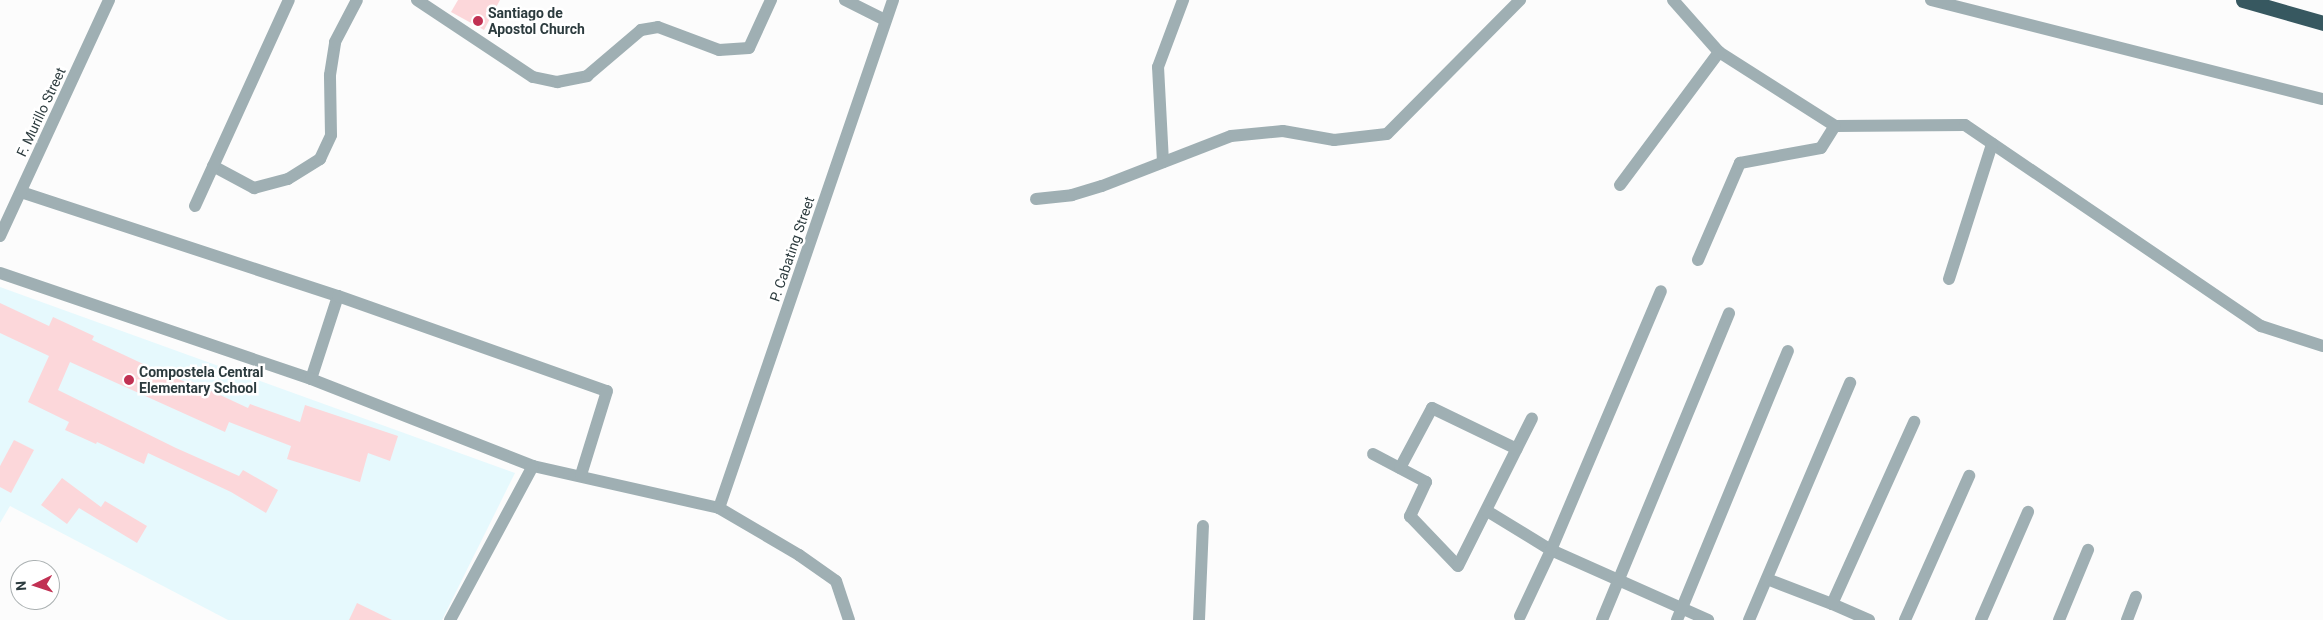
<!DOCTYPE html>
<style>
body{margin:0}
#map{position:relative;width:2323px;height:620px;overflow:hidden;background:#fcfcfc;font-family:Roboto,sans-serif}
div>[style]{position:absolute}
.built>*{inset:0;background:#e6f9fd}
.building>*{inset:0;background:#fcd7da}
.minor>*{height:12px;margin:-6px;padding:0 6px;transform-origin:6px;border-radius:6px;background:#9fafb3}
.highway>*{height:15px;margin:-7.5px;padding:0 7.5px;transform-origin:7.5px;border-radius:7.5px;background:#375860}
.dots>*{width:14px;height:14px;translate:-50% -50%;box-sizing:border-box;border:2px solid #fff;border-radius:50%}
span{translate:-50% -50%;white-space:nowrap;text-align:center;line-height:1.15;-webkit-text-stroke:5px #fff;paint-order:stroke}
.poi-label{font-size:14px;color:#2c3b3e;font-weight:700}
.left{translate:0 -50%;text-align:left}
.street-label{font-size:14px;color:#2c3b3e}
.north{position:absolute;left:10px;top:560px;width:50px;height:50px;box-sizing:border-box;background:#fff;border:1px solid #abb1b2;border-radius:50%;rotate:266deg;font-size:14px;font-weight:700;line-height:20px;text-align:center;color:#2c3b3e}
.north::after{content:'';display:block;margin:auto;width:18px;height:22px;background:#c13153;clip-path:polygon(50% 0,100% 100%,50% 72%,0 100%)}
</style>
<div id="map">
<div class="built">
<i style="clip-path:polygon(0 287px,515px 473px,442px 620px,228px 620px,10px 506px,0 523px)"></i>
</div>
<div class="building">
<i style="clip-path:polygon(458px 0,500px 0,484px 30px,451px 12px)"></i>
<i style="clip-path:polygon(0 303px,49px 326px,53px 317px,94px 336px,92px 340px,154px 369px,188px 383px,190px 381px,248px 408px,250px 404px,300px 422px,305px 405px,398px 436px,390px 461px,368px 453px,360px 482px,287px 459px,291px 446px,229px 422px,225px 432px,70px 362px,58px 390px,176px 448px,239px 476px,243px 470px,278px 490px,266px 513px,231px 492px,148px 453px,144px 464px,97px 442px,96px 444px,65px 430px,69px 422px,28px 402px,49px 356px,0 333px)"></i>
<i style="clip-path:polygon(14px 440px,34px 450px,11px 493px,0 487px,0 466px)"></i>
<i style="clip-path:polygon(62px 478px,101px 507px,105px 501px,147px 526px,137px 543px,79px 508px,67px 524px,41px 505px)"></i>
<i style="clip-path:polygon(357px 603px,392px 620px,349px 620px)"></i>
</div>
<div class="minor">
<i style="left:417px;top:0;width:139px;rotate:33.6deg"></i>
<i style="left:533px;top:77px;width:25px;rotate:12deg"></i>
<i style="left:557px;top:82px;width:31px;rotate:-11deg"></i>
<i style="left:587px;top:76px;width:71px;rotate:-40.4deg"></i>
<i style="left:641px;top:30px;width:17px;rotate:-10deg"></i>
<i style="left:658px;top:27px;width:65px;rotate:20.7deg"></i>
<i style="left:719px;top:50px;width:30px;rotate:-4deg"></i>
<i style="left:749px;top:48px;width:53px;rotate:-65.4deg"></i>
<i style="left:845px;top:0;width:45px;rotate:26.6deg"></i>
<i style="left:1673px;top:0;width:69px;rotate:48.5deg"></i>
<i style="left:1719px;top:52px;width:138px;rotate:32.5deg"></i>
<i style="left:1835px;top:126px;width:130px;rotate:-0.4deg"></i>
<i style="left:1965px;top:125px;width:358px;rotate:34.2deg"></i>
<i style="left:2261px;top:326px;width:65px;rotate:17.9deg"></i>
<i style="left:1931px;top:0;width:404px;rotate:14.2deg"></i>
<i style="left:1163px;top:162px;width:95px;rotate:-93deg"></i>
<i style="left:1158px;top:67px;width:72px;rotate:-69.5deg"></i>
<i style="left:213px;top:166px;width:47px;rotate:28.2deg"></i>
<i style="left:254px;top:188px;width:35px;rotate:-15deg"></i>
<i style="left:288px;top:179px;width:38px;rotate:-32deg"></i>
<i style="left:320px;top:159px;width:26px;rotate:-65deg"></i>
<i style="left:331px;top:135px;width:60px;rotate:-91deg"></i>
<i style="left:330px;top:75px;width:33px;rotate:-81deg"></i>
<i style="left:335px;top:42px;width:47px;rotate:-62.4deg"></i>
<i style="left:1620px;top:185px;width:166px;rotate:-53.3deg"></i>
<i style="left:21px;top:192px;width:334px;rotate:18.2deg"></i>
<i style="left:338px;top:296px;width:87px;rotate:108deg"></i>
<i style="left:1036px;top:199px;width:36px;rotate:-6deg"></i>
<i style="left:1072px;top:195px;width:31px;rotate:-17deg"></i>
<i style="left:1102px;top:186px;width:138px;rotate:-21.2deg"></i>
<i style="left:1231px;top:136px;width:52px;rotate:-5.5deg"></i>
<i style="left:1283px;top:131px;width:52px;rotate:10deg"></i>
<i style="left:1334px;top:140px;width:53px;rotate:-6.5deg"></i>
<i style="left:1387px;top:134px;width:189px;rotate:-45.2deg"></i>
<i style="left:195px;top:206px;width:226px;rotate:-65.5deg"></i>
<i style="left:0;top:236px;width:260px;rotate:-65.2deg"></i>
<i style="left:1698px;top:260px;width:106px;rotate:-66.6deg"></i>
<i style="left:1740px;top:163px;width:82px;rotate:-10.5deg"></i>
<i style="left:1821px;top:148px;width:26px;rotate:-58deg"></i>
<i style="left:0;top:273px;width:329px;rotate:18.8deg"></i>
<i style="left:311px;top:379px;width:238px;rotate:21.4deg"></i>
<i style="left:533px;top:466px;width:191px;rotate:12.7deg"></i>
<i style="left:719px;top:508px;width:93px;rotate:30.4deg"></i>
<i style="left:799px;top:555px;width:45px;rotate:35.1deg"></i>
<i style="left:836px;top:581px;width:41px;rotate:71.6deg"></i>
<i style="left:1949px;top:279px;width:142px;rotate:-72.3deg"></i>
<i style="left:338px;top:296px;width:285px;rotate:19.5deg"></i>
<i style="left:607px;top:391px;width:88px;rotate:107.2deg"></i>
<i style="left:1373px;top:454px;width:60px;rotate:27.8deg"></i>
<i style="left:1426px;top:482px;width:38px;rotate:115deg"></i>
<i style="left:1410px;top:516px;width:69px;rotate:46.2deg"></i>
<i style="left:1458px;top:566px;width:165px;rotate:-63.4deg"></i>
<i style="left:1400px;top:468px;width:68px;rotate:-61.9deg"></i>
<i style="left:1432px;top:408px;width:94px;rotate:25.8deg"></i>
<i style="left:719px;top:508px;width:537px;rotate:-71.09deg"></i>
<i style="left:1487px;top:511px;width:75px;rotate:31.4deg"></i>
<i style="left:1551px;top:550px;width:172px;rotate:24deg"></i>
<i style="left:1767px;top:579px;width:70px;rotate:21deg"></i>
<i style="left:1520px;top:616px;width:73px;rotate:-64.8deg"></i>
<i style="left:1551px;top:550px;width:281px;rotate:-67deg"></i>
<i style="left:450px;top:620px;width:175px;rotate:-61.7deg"></i>
<i style="left:1199px;top:620px;width:94px;rotate:-87.6deg"></i>
<i style="left:1602px;top:620px;width:332px;rotate:-67.5deg"></i>
<i style="left:1677px;top:620px;width:291px;rotate:-67.6deg"></i>
<i style="left:1749px;top:620px;width:258px;rotate:-66.9deg"></i>
<i style="left:1869px;top:620px;width:40px;rotate:-156.6deg"></i>
<i style="left:1832px;top:604px;width:200px;rotate:-65.7deg"></i>
<i style="left:1905px;top:620px;width:158px;rotate:-66deg"></i>
<i style="left:1981px;top:620px;width:118px;rotate:-66.5deg"></i>
<i style="left:2059px;top:620px;width:76px;rotate:-67.5deg"></i>
<i style="left:2127px;top:620px;width:25px;rotate:-69deg"></i>
</div>
<div class="highway">
<i style="left:2243px;top:0;width:83px;rotate:16deg"></i>
</div>
<div class="dots">
<i style="left:478px;top:21px;background:#c13153"></i>
<i style="left:129px;top:380px;background:#c13153"></i>
</div>
<div class="poi-label">
<span class="left" style="left:488px;top:21px">Santiago de<br>Apostol Church</span>
<span class="left" style="left:139px;top:380px">Compostela Central<br>Elementary School</span>
</div>
<div class="street-label">
<span style="left:41px;top:112px;rotate:-65deg">F. Murillo Street</span>
<span style="left:792px;top:249px;rotate:-71deg">P. Cabating Street</span>
</div>
<div class="north">N</div>
</div>
